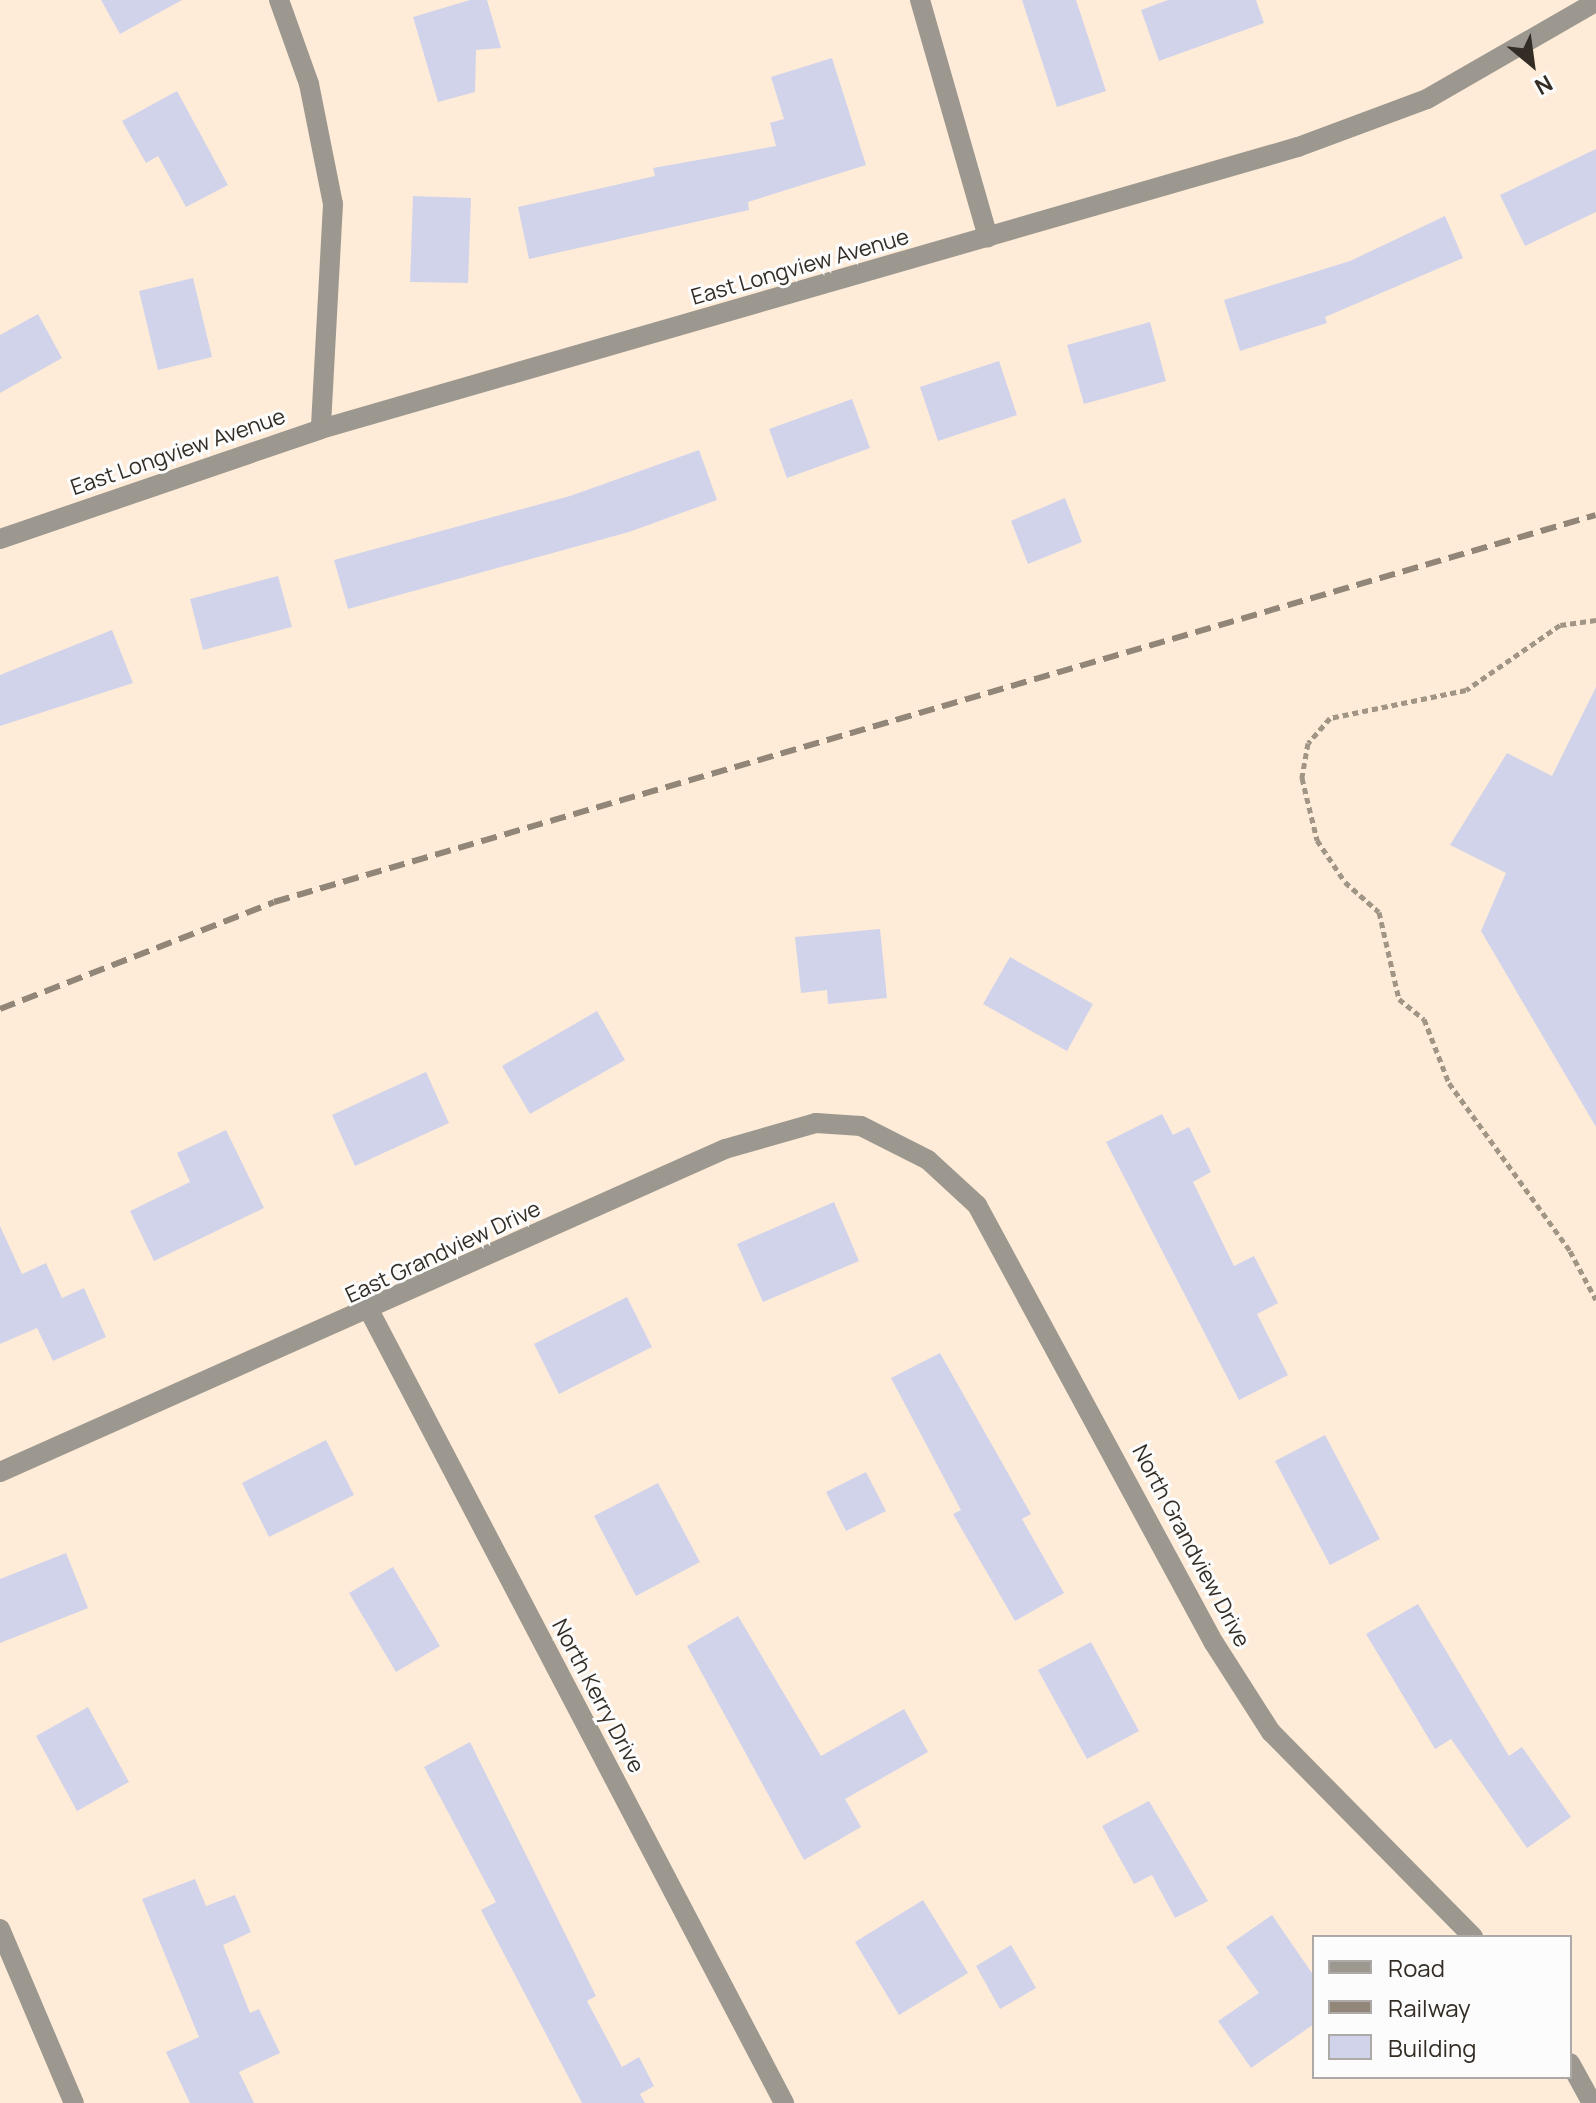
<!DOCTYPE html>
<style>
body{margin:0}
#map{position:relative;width:1596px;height:2103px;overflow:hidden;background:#feecd8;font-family:Manrope,sans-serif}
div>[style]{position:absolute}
.building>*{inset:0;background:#d1d3eb}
.path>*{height:5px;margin-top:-2.5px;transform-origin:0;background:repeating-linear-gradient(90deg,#a19586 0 6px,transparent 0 10px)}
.street>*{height:20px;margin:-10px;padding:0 10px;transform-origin:10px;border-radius:10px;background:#9d988f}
.rail>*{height:6px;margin-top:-3px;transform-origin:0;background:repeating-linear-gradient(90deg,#928678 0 16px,transparent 0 24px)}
span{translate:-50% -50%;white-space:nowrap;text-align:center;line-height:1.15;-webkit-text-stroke:6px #fcfcfc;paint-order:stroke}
.street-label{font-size:22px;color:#332d25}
.legend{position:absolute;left:1312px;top:1935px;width:260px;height:144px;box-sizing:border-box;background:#fcfcfc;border:2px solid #aca9a6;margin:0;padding:10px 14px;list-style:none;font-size:24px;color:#332d25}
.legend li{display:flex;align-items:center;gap:16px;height:40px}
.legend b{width:40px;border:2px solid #aca9a6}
.north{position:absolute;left:1492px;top:24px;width:80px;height:80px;-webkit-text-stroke:6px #fcfcfc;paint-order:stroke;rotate:151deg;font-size:22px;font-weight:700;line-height:32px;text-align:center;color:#332d25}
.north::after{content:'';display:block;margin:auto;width:28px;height:36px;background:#332d25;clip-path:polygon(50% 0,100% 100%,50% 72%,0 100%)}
</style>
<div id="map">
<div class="building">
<i style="clip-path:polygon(101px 0,182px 0,120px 34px)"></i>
<i style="clip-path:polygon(470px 0,487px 0,501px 48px,476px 50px,475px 92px,438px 102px,413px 17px)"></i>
<i style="clip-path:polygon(1022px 0,1076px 0,1106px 91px,1057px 107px)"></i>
<i style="clip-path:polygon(1168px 0,1256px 0,1264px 23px,1159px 61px,1141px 10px)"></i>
<i style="clip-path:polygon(832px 58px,866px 165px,748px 202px,749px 210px,529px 259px,518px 207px,655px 176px,653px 168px,776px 146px,770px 123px,784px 119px,771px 77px)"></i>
<i style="clip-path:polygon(177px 91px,228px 185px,186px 207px,158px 156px,146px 163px,122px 121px)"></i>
<i style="clip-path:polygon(1596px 149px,1596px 212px,1525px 246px,1500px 195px)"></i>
<i style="clip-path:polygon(413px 196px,471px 198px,468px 283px,410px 282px)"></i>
<i style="clip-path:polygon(1445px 216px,1463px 258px,1325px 317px,1327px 323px,1240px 351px,1224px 300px,1350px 261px)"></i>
<i style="clip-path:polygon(193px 278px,212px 357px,158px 370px,139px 291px)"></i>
<i style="clip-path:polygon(38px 314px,62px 358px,0 393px,0 335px)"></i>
<i style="clip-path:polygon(1150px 322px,1166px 381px,1084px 404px,1067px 345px)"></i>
<i style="clip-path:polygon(999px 361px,1017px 415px,938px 441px,920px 387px)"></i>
<i style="clip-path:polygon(852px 399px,870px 448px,787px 478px,769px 429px)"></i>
<i style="clip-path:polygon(699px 450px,717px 500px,629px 532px,348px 609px,334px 560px,570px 496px)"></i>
<i style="clip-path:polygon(1065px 498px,1082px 542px,1028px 564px,1011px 521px)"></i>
<i style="clip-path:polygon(278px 576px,292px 627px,203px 650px,190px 599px)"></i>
<i style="clip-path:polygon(112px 630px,133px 683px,0 726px,0 675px)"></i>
<i style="clip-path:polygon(1596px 687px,1596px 1127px,1481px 931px,1506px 873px,1450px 845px,1507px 753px,1552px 776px)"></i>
<i style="clip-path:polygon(880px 929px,887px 998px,828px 1004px,827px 990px,801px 993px,795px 937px)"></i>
<i style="clip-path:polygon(1010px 957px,1093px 1004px,1067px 1051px,983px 1004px)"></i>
<i style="clip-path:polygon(597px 1011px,625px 1060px,530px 1114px,502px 1066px)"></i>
<i style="clip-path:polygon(426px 1072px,449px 1123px,355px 1166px,332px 1115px)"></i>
<i style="clip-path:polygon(1162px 1114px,1173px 1135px,1189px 1127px,1211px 1172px,1193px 1182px,1234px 1266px,1254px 1256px,1278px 1303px,1257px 1314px,1288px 1375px,1239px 1400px,1106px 1142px)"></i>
<i style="clip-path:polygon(226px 1130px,264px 1208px,154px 1261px,130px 1211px,190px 1182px,177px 1153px)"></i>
<i style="clip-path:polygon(834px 1202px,859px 1261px,763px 1302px,737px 1244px)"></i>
<i style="clip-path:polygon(0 1226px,22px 1274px,46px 1263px,62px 1298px,84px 1288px,106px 1337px,53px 1361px,37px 1328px,0 1344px)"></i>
<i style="clip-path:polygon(627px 1297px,652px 1347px,559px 1394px,534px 1344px)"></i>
<i style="clip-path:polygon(940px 1353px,1031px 1514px,1022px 1519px,1064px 1593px,1015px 1621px,953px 1514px,961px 1510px,891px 1378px)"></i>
<i style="clip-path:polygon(1325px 1435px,1380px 1539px,1330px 1565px,1275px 1461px)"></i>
<i style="clip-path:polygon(326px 1440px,354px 1495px,269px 1537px,242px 1483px)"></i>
<i style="clip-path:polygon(866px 1472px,886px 1511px,846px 1531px,826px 1492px)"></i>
<i style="clip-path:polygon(658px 1483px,700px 1562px,636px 1596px,594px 1516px)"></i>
<i style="clip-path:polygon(66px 1553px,88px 1608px,0 1643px,0 1579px)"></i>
<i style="clip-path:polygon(393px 1567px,440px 1646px,396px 1672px,349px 1593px)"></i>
<i style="clip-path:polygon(1418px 1604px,1509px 1756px,1522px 1747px,1571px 1817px,1527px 1848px,1451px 1739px,1435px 1749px,1366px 1634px)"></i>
<i style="clip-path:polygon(738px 1616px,821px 1756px,904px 1709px,928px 1752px,845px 1799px,861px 1827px,804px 1860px,687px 1646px)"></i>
<i style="clip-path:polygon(1091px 1642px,1139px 1731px,1087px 1759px,1038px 1670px)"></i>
<i style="clip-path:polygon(88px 1707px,129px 1782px,77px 1811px,36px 1736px)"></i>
<i style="clip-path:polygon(470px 1742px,596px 1996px,587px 2001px,622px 2067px,639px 2057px,654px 2086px,640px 2094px,645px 2103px,582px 2103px,481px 1910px,496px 1902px,424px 1767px)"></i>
<i style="clip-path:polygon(1149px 1801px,1208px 1901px,1175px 1918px,1152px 1875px,1134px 1884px,1102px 1826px)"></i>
<i style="clip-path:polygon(195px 1879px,206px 1906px,235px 1895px,251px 1932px,223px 1945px,250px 2013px,259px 2009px,280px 2053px,239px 2072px,254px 2103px,190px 2103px,166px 2052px,199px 2037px,142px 1899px)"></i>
<i style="clip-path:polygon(923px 1900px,968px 1973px,899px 2015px,855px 1942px)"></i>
<i style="clip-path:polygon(1272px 1915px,1314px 1976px,1314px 2024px,1251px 2068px,1218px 2021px,1259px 1993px,1226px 1947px)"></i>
<i style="clip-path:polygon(1011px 1945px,1036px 1988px,1000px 2009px,976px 1966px)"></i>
</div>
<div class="path">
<i style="left:1596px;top:620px;width:36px;rotate:172deg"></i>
<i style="left:1560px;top:625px;width:114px;rotate:145.3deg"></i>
<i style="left:1466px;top:690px;width:139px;rotate:168.4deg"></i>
<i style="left:1330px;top:718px;width:33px;rotate:131deg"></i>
<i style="left:1308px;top:743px;width:36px;rotate:100deg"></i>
<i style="left:1302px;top:778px;width:64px;rotate:76.4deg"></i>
<i style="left:1317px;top:840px;width:50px;rotate:56.3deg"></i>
<i style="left:1345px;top:882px;width:45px;rotate:41.4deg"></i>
<i style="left:1379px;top:912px;width:89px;rotate:77.1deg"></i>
<i style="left:1399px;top:999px;width:32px;rotate:39deg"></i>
<i style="left:1424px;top:1019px;width:69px;rotate:68.7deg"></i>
<i style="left:1449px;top:1083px;width:207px;rotate:54.2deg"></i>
<i style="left:1570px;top:1251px;width:55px;rotate:62deg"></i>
</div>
<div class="street">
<i style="left:279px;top:0;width:89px;rotate:70.3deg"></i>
<i style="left:309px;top:84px;width:122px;rotate:78.7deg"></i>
<i style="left:333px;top:204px;width:225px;rotate:93.1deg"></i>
<i style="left:920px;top:0;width:247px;rotate:74deg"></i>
<i style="left:0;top:539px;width:339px;rotate:-18.9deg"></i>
<i style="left:321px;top:429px;width:1017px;rotate:-16.1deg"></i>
<i style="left:1298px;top:147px;width:138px;rotate:-20.4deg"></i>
<i style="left:1427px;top:99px;width:195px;rotate:-29.9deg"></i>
<i style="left:370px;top:1312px;width:893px;rotate:62.37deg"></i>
<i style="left:0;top:1472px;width:794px;rotate:-24.01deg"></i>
<i style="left:725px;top:1149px;width:95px;rotate:-15.9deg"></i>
<i style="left:816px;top:1123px;width:45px;rotate:3.8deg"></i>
<i style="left:861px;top:1126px;width:75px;rotate:26.9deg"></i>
<i style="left:928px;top:1160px;width:67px;rotate:42.6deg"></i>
<i style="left:977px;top:1205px;width:498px;rotate:61.6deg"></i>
<i style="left:1214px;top:1643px;width:106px;rotate:57.4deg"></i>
<i style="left:1271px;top:1732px;width:288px;rotate:45.4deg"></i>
<i style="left:0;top:1929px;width:189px;rotate:67deg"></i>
<i style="left:1570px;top:2063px;width:46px;rotate:61.2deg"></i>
</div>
<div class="rail">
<i style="left:0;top:1009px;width:294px;rotate:-21.3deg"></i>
<i style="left:274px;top:902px;width:1377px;rotate:-16.32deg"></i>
</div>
<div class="street-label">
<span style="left:800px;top:267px;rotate:-16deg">East Longview Avenue</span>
<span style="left:178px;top:452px;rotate:-19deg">East Longview Avenue</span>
<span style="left:443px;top:1252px;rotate:-25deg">East Grandview Drive</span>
<span style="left:1191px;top:1546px;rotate:62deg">North Grandview Drive</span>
<span style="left:598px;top:1696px;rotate:62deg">North Kerry Drive</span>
</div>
<ul class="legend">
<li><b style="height:10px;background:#9d988f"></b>Road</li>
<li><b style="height:10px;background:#928678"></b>Railway</li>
<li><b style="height:22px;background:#d1d3eb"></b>Building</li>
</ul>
<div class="north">N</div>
</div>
